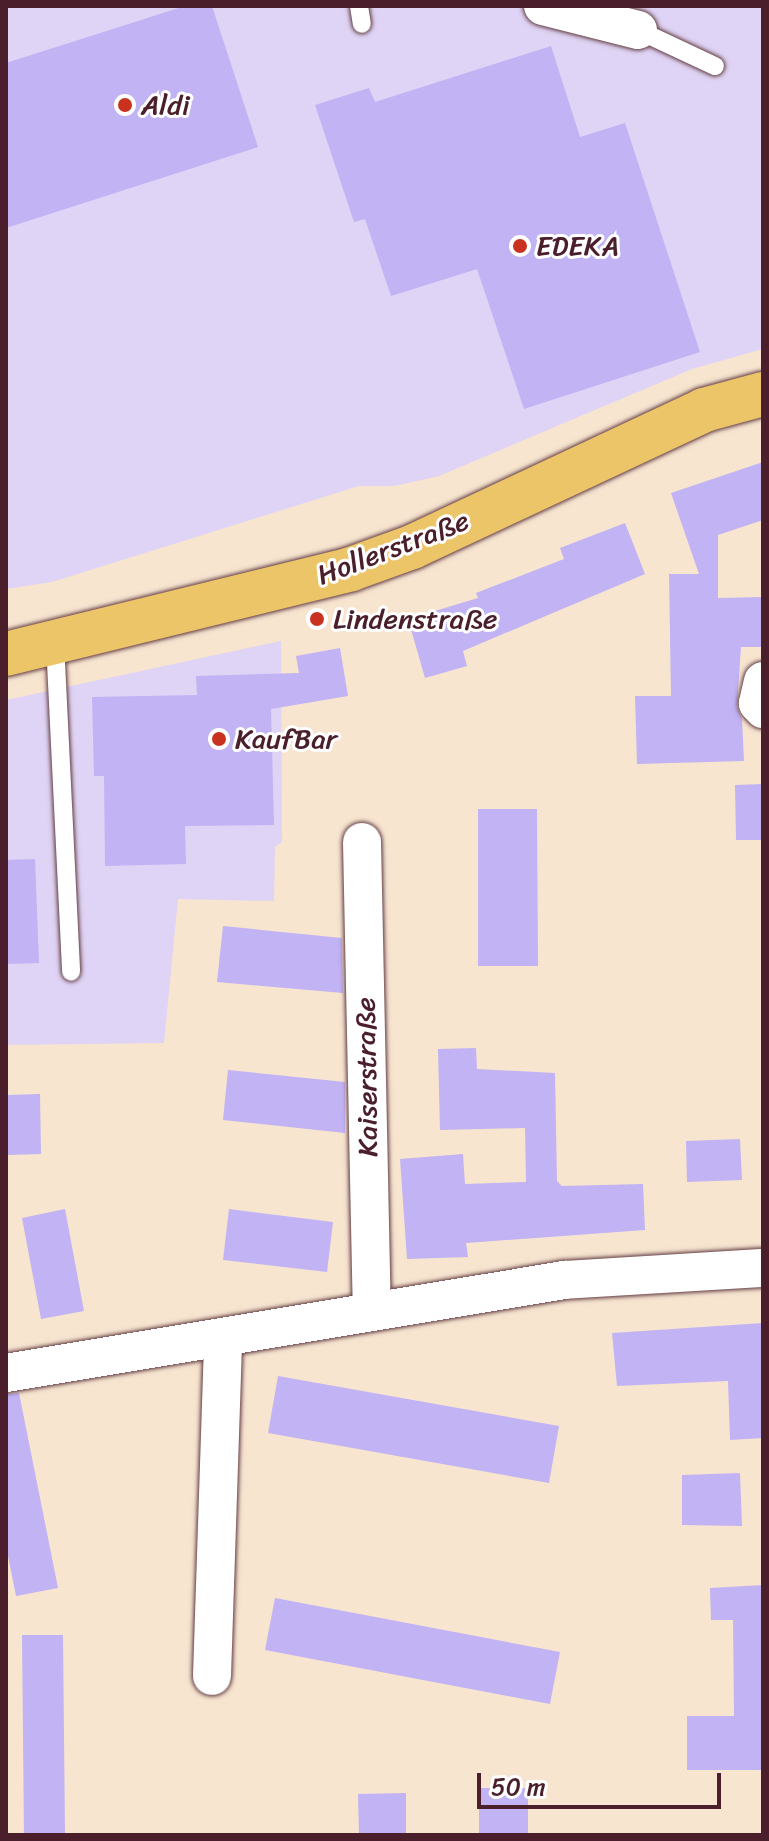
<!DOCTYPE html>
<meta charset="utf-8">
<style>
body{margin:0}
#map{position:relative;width:769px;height:1841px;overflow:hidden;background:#f7e5d0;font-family:Sriracha,sans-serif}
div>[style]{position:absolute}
.built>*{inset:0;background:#dfd4f5}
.building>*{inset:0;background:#c1b3f4}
.roads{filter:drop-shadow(0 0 2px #643d44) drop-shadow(0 0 2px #643d44)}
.service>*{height:18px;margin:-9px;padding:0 9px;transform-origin:9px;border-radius:9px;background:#fff}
.minor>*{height:38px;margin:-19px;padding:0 19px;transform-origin:19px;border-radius:19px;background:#fff}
.primary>*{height:44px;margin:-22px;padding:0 22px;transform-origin:22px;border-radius:22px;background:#edc569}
.dots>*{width:22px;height:22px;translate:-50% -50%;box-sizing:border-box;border:4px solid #fff;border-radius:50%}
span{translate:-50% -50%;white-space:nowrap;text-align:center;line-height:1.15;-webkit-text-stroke:6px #fff;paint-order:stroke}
.poi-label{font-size:28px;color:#4a1f2b}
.left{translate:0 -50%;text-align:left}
.street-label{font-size:28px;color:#4a1f2b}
.frame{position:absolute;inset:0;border:8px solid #4a1f2b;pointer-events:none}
.scale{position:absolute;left:477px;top:1773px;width:244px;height:36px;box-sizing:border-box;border:4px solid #4a1f2b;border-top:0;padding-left:10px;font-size:24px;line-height:28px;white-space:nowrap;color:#4a1f2b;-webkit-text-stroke:6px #fff;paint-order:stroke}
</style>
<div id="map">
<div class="built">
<i style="clip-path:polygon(6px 6px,763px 6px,763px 349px,692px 369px,439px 476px,394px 486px,359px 486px,52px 582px,6px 589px)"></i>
<i style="clip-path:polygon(281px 641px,282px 842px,275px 847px,274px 901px,178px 899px,164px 1043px,6px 1045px,6px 700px)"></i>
</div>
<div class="building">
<i style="clip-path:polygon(185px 6px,212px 6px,258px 147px,6px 228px,6px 63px)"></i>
<i style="clip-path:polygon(551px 46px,580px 137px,625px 123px,700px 352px,524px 409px,477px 269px,391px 296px,365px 219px,354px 222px,315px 105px,369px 88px,375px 102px)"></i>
<i style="clip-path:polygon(763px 462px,763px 520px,718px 535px,718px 598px,763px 597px,763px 647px,741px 647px,737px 707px,742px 719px,744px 761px,637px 764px,635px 696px,671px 696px,669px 574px,699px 574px,671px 493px)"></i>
<i style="clip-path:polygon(625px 523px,645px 574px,463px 651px,467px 666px,425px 678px,408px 619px,478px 598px,476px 593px,564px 559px,560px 548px)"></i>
<i style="clip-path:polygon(340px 648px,348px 696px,271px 709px,274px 825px,185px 826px,186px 864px,105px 866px,104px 776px,94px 776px,92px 697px,197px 695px,196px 676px,299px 673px,296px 656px)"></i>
<i style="clip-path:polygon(763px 784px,763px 840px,736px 840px,735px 785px)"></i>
<i style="clip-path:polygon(478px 809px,537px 809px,538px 966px,478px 966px)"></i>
<i style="clip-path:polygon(35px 859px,39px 963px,6px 964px,6px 860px)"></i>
<i style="clip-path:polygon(223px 926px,342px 938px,343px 993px,217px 982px)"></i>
<i style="clip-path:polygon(476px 1048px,477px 1069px,555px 1073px,557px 1181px,562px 1186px,643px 1184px,645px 1230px,466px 1243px,468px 1257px,407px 1259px,400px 1159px,463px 1154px,465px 1184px,526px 1182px,525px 1128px,440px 1130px,438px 1049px)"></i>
<i style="clip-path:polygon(228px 1070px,345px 1082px,345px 1133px,223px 1120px)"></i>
<i style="clip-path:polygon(40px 1094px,41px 1154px,6px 1155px,6px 1095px)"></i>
<i style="clip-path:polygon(740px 1139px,742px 1180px,687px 1182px,686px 1141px)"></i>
<i style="clip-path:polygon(65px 1209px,84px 1311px,41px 1319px,22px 1218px)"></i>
<i style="clip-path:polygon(229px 1209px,333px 1222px,327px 1272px,223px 1260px)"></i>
<i style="clip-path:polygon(763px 1323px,763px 1438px,730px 1440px,728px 1381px,617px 1386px,612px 1333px)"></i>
<i style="clip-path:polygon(278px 1376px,559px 1426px,549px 1483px,268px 1433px)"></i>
<i style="clip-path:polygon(19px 1393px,58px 1588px,16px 1596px,6px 1546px,6px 1394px)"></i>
<i style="clip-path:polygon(740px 1473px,742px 1526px,682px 1525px,682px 1475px)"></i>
<i style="clip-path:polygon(763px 1585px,763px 1770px,687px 1770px,687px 1716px,734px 1716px,733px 1620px,711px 1620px,710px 1588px)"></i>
<i style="clip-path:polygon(275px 1598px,560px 1652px,550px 1704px,265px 1650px)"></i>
<i style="clip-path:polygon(22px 1635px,63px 1635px,65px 1835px,24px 1835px)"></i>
<i style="clip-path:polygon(479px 1788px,528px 1788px,528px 1835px,479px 1835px)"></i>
<i style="clip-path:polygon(406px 1793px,406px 1835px,359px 1835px,358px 1794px)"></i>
</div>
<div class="roads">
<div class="service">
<i style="left:359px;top:6px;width:18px;rotate:81deg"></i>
<i style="left:638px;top:30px;width:85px;rotate:25.1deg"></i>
<i style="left:55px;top:642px;width:330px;rotate:87.2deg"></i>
</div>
<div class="minor">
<i style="left:543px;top:6px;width:98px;rotate:14.2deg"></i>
<i style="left:763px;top:681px;width:23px;rotate:103deg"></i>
<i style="left:758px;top:703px;width:8px;rotate:50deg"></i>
<i style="left:362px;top:842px;width:469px;rotate:88.8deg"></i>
<i style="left:6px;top:1373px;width:566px;rotate:-9.46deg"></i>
<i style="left:564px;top:1280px;width:199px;rotate:-3.5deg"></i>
<i style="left:212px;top:1676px;width:337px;rotate:-88.1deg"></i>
</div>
<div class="primary">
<i style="left:6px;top:654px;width:355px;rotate:-13.8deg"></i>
<i style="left:351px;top:569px;width:65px;rotate:-19.8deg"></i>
<i style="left:412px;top:547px;width:323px;rotate:-25.1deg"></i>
<i style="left:704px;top:410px;width:61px;rotate:-15.2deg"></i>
</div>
</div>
<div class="dots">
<i style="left:125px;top:105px;background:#c8321e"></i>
<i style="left:520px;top:246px;background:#c8321e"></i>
<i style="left:317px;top:619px;background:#c8321e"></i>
<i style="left:219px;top:739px;background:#c8321e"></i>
</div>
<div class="poi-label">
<span class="left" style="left:141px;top:105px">Aldi</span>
<span class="left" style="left:536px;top:246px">EDEKA</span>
<span class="left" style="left:333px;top:619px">Lindenstraße</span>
<span class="left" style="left:235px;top:739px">KaufBar</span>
</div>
<div class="street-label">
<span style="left:393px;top:548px;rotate:-21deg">Hollerstraße</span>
<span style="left:367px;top:1077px;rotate:-91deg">Kaiserstraße</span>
</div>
<div class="frame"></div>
<div class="scale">50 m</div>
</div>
